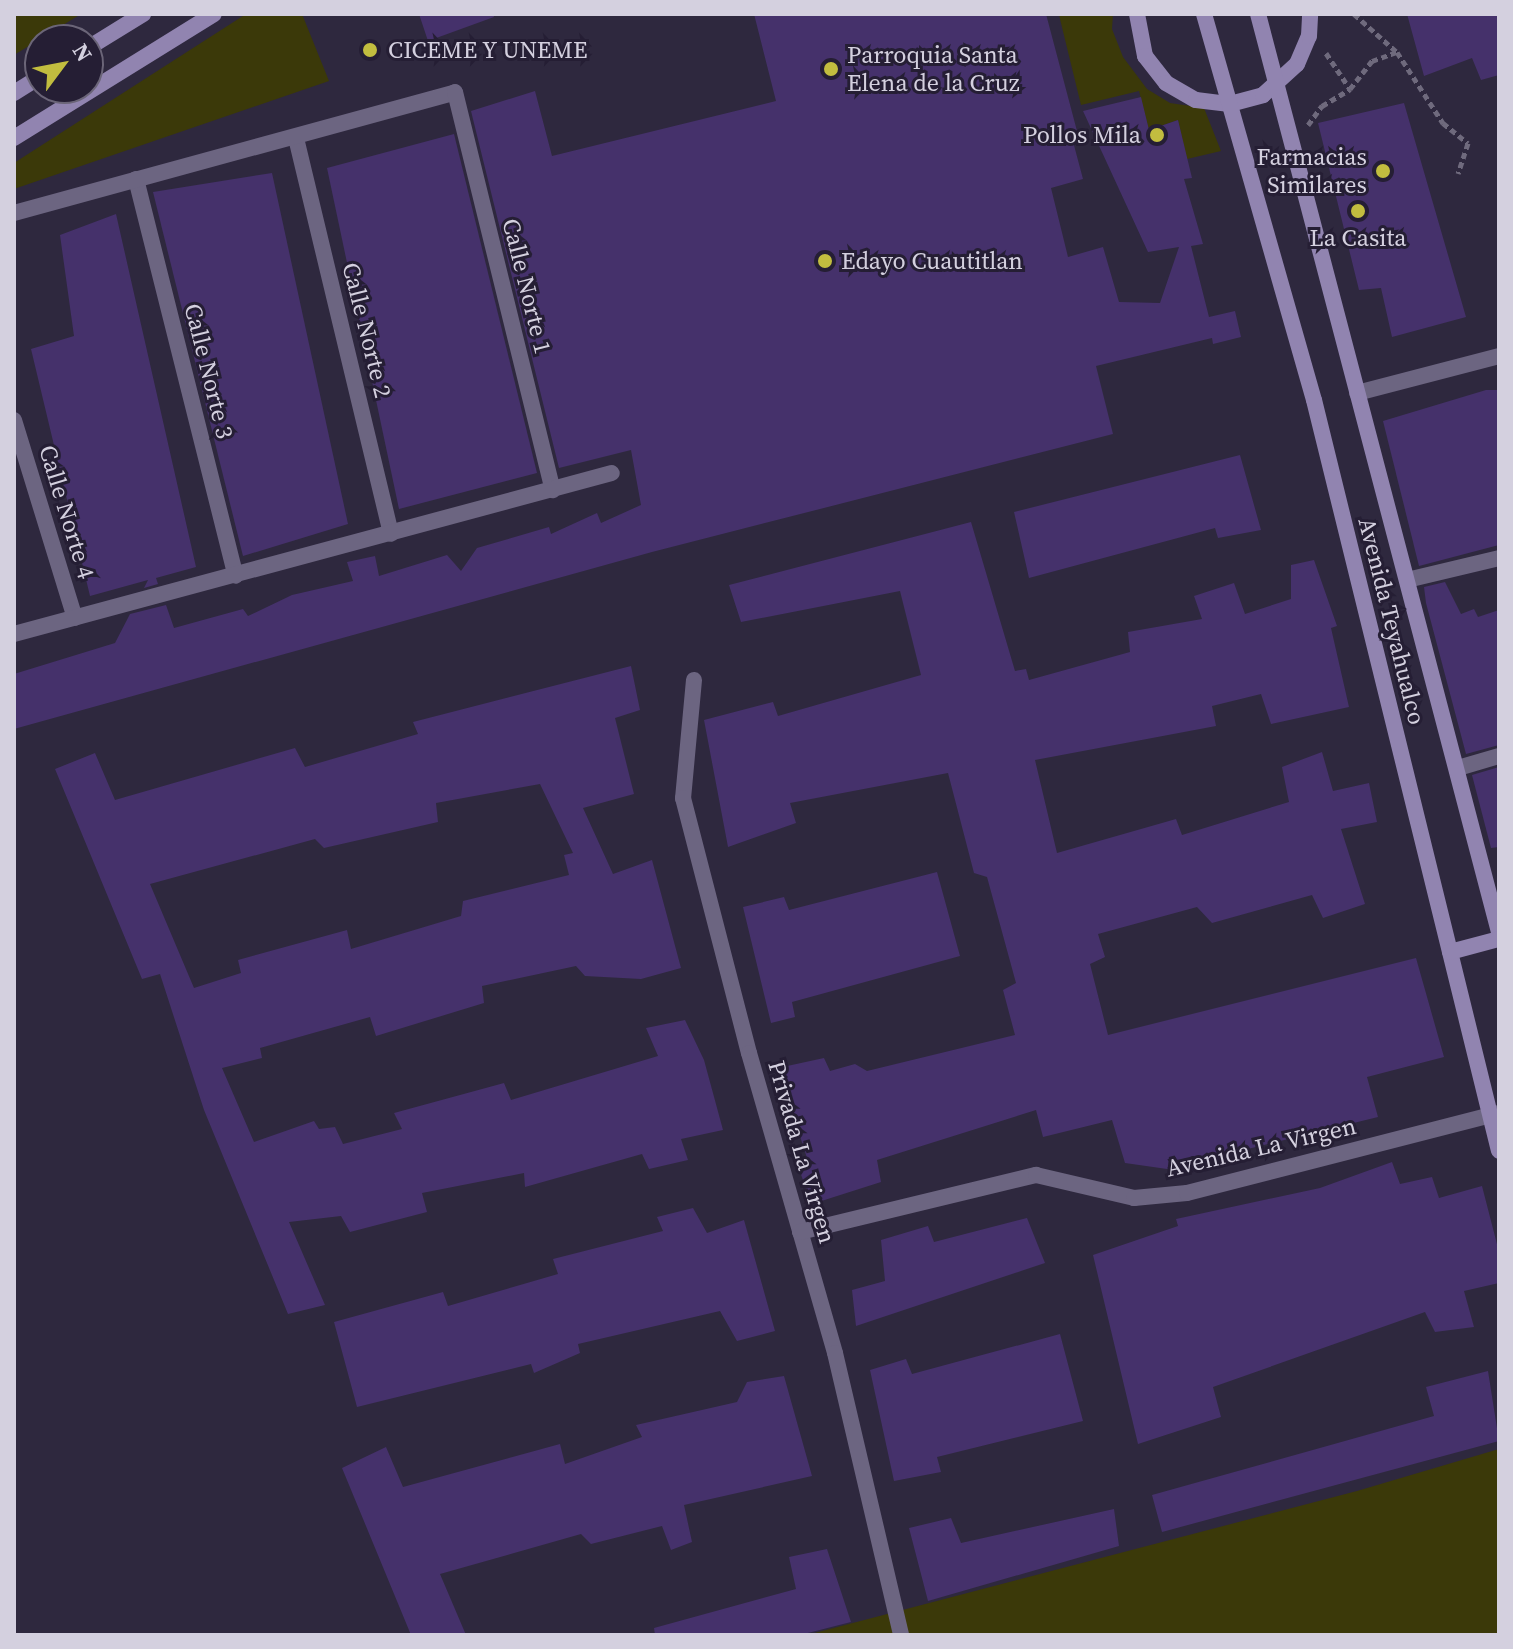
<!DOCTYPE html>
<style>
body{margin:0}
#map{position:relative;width:1513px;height:1649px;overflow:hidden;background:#2e283e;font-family:"Source Serif 4",serif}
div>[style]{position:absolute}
.green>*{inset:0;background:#3b3909}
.building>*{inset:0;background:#45316b}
.path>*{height:5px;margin-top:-2.5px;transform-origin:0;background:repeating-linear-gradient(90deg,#6f6a7d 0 6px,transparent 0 10px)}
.street>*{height:16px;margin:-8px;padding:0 8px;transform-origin:8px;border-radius:8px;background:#6c6581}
.secondary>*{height:16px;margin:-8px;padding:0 8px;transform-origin:8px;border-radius:8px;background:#9184b0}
.dots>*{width:22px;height:22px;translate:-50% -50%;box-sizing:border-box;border:4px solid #251e34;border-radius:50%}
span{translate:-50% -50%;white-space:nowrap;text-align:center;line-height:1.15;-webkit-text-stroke:6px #251e34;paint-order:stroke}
.poi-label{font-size:24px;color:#d4d0df}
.left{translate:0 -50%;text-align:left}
.right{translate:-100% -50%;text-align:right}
.street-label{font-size:24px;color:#d4d0df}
.frame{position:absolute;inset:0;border:16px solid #d4d0df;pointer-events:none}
.north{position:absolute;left:24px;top:24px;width:80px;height:80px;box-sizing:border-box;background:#251e34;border:2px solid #6b6578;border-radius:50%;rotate:58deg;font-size:22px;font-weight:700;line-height:32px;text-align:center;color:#d4d0df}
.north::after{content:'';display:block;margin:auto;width:28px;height:36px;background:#c2bd3f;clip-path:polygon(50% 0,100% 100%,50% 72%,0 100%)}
</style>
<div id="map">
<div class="green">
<i style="clip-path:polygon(14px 14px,81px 14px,14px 55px)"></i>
<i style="clip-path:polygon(246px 14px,302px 14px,329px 81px,14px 189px,14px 163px)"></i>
<i style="clip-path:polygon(1113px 14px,1112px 29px,1123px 57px,1147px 89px,1170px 103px,1204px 108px,1221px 151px,1187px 159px,1178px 120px,1149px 130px,1139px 91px,1081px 105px,1059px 15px)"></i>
<i style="clip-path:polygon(1499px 1449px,1499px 1635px,807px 1635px,1357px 1491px)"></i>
</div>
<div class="building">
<i style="clip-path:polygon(419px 14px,493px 14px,494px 17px,428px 41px)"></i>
<i style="clip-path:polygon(754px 14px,1046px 14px,1077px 131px,1071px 134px,1083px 179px,1051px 188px,1068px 257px,1103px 247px,1119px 302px,1160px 303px,1179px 247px,1148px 252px,1083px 111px,1141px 97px,1149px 130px,1178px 120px,1192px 178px,1184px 179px,1203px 244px,1191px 246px,1209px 317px,1235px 311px,1241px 337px,1213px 344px,1212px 338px,1096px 366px,1113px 434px,652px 552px,14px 729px,14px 674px,115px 643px,130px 614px,166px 605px,174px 628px,243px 609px,248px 616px,292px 595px,353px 581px,347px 562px,375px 556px,379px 576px,447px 555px,461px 571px,477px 548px,549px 527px,551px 534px,597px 513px,601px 523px,641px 505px,631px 450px,559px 468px,471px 111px,535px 91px,552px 156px,776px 101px)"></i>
<i style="clip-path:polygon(1407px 14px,1499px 14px,1499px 75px,1481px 80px,1472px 58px,1424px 76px)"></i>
<i style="clip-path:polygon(1404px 103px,1466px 317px,1392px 337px,1381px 288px,1359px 290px,1318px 123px)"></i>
<i style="clip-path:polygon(454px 134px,537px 473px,399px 509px,327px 168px)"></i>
<i style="clip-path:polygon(272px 173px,348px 524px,243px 556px,153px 192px)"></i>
<i style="clip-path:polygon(116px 214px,196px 567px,156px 578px,158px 584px,144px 588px,148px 580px,90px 596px,31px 349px,74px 336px,60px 235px)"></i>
<i style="clip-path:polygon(1486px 390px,1499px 390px,1499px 545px,1419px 566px,1383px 421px)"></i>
<i style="clip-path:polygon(1240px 455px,1261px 530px,1218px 538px,1215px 528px,1029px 578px,1014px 512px)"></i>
<i style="clip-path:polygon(971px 522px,1015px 671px,1026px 669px,1029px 680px,1130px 652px,1128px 632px,1202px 619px,1194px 596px,1234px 583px,1245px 614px,1291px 599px,1291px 565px,1314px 560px,1337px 626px,1331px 628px,1349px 707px,1271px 724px,1261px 694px,1212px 706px,1216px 726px,1035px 760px,1057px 853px,1176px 819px,1182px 835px,1289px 802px,1282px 767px,1322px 752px,1333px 791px,1369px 783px,1377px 822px,1341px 829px,1365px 904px,1323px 918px,1312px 895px,1212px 923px,1197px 907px,1098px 934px,1105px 957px,1090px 964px,1108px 1035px,1416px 958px,1444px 1057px,1367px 1077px,1378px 1117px,1167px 1169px,1125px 1163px,1112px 1120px,1043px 1137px,1036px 1110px,877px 1160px,881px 1182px,812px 1204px,797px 1164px,807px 1158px,778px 1068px,824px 1058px,830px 1071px,855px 1064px,867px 1071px,1015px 1035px,1003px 990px,1016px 983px,987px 877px,974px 873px,948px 773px,790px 803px,796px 823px,728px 847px,704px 720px,773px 702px,778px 716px,921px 675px,900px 591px,741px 622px,729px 585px)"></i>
<i style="clip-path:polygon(1445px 582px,1461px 614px,1474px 609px,1478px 617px,1499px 610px,1499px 745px,1466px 754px,1426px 603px,1424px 587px)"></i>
<i style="clip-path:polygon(evenodd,631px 666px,640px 710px,615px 718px,634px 794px,583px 808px,613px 874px,652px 860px,681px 968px,641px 979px,585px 976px,576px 966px,482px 986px,484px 1003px,376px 1036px,370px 1017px,260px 1048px,262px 1058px,222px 1068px,254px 1142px,314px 1121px,319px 1129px,335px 1127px,343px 1144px,402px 1129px,394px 1113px,504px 1083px,511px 1100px,658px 1056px,646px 1028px,685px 1020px,704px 1060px,723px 1130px,681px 1139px,688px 1160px,649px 1169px,642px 1154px,525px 1187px,524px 1173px,422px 1193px,427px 1212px,350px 1232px,341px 1216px,289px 1222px,325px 1305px,288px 1314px,204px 1110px,160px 974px,142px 979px,55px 769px,95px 753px,115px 800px,295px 748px,305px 767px,418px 734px,413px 722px,631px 666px,540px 784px,573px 853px,564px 855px,569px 875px,463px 901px,461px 916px,351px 949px,347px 930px,238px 960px,241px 973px,194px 988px,150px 884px,315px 839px,324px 848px,438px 822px,436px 803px,540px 784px)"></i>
<i style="clip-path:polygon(1499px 767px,1499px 847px,1491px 848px,1472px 775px)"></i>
<i style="clip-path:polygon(937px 872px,960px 956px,792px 1002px,795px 1017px,771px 1023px,743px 907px,784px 897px,789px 910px)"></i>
<i style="clip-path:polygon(1392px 1162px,1400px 1184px,1432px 1177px,1439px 1198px,1482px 1186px,1499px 1252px,1499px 1283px,1464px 1291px,1474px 1327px,1435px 1332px,1425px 1312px,1213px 1387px,1221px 1417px,1138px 1444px,1093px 1255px,1178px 1226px,1176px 1219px,1320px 1188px)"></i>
<i style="clip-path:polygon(693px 1208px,707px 1233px,744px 1220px,775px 1331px,737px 1341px,720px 1311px,578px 1344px,580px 1353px,534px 1373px,531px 1364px,357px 1407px,334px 1322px,443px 1292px,448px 1306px,558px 1274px,553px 1259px,663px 1231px,657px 1217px)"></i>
<i style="clip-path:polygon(1027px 1218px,1045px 1263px,856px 1326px,852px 1290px,885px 1281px,881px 1240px,928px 1226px,934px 1242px)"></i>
<i style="clip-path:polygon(1060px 1334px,1083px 1421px,937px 1457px,941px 1472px,894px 1481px,870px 1370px,906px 1359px,912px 1374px)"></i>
<i style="clip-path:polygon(1488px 1371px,1499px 1441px,1162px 1532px,1152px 1495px,1434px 1416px,1426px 1387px)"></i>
<i style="clip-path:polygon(784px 1376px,812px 1476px,684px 1505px,692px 1542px,671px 1550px,662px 1526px,591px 1544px,581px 1534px,440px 1574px,466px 1635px,411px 1635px,342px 1468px,386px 1447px,403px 1487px,560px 1444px,565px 1464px,642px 1437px,636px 1425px,737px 1402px,747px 1382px)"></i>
<i style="clip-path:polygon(1114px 1509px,1119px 1546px,928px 1601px,909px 1528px,951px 1518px,961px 1543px)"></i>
<i style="clip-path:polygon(827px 1549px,851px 1622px,800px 1635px,655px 1635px,654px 1628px,796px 1589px,789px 1557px)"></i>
</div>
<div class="path">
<i style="left:1354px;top:14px;width:57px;rotate:41.5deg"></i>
<i style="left:1326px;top:53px;width:43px;rotate:56.3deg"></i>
<i style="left:1308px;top:125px;width:24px;rotate:-54deg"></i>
<i style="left:1322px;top:106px;width:33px;rotate:-31deg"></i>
<i style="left:1350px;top:89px;width:36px;rotate:-52deg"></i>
<i style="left:1372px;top:61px;width:27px;rotate:-20deg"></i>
<i style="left:1397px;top:52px;width:85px;rotate:57.1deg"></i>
<i style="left:1443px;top:123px;width:32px;rotate:39deg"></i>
<i style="left:1468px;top:143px;width:32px;rotate:108deg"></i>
</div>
<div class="street">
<i style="left:296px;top:138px;width:407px;rotate:76.5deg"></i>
<i style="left:136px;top:179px;width:409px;rotate:75.9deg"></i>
<i style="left:14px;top:213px;width:457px;rotate:-15.3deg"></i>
<i style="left:455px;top:92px;width:410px;rotate:76.2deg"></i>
<i style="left:1357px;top:393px;width:147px;rotate:-14.6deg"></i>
<i style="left:14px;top:420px;width:207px;rotate:72.9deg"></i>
<i style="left:1407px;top:580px;width:95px;rotate:-13.4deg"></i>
<i style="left:14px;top:634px;width:619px;rotate:-15.07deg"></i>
<i style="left:694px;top:680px;width:119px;rotate:95.3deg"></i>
<i style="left:683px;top:798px;width:263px;rotate:75.5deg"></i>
<i style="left:749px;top:1053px;width:312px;rotate:74deg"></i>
<i style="left:835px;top:1353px;width:290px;rotate:76.8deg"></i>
<i style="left:1458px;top:768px;width:43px;rotate:-16.3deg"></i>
<i style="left:800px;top:1232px;width:243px;rotate:-13.6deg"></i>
<i style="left:1036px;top:1175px;width:101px;rotate:13.2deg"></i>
<i style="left:1134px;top:1198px;width:53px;rotate:-5.4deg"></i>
<i style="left:1187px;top:1193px;width:322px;rotate:-14.4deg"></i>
</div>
<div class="secondary">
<i style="left:1137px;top:14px;width:43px;rotate:79.2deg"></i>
<i style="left:1145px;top:56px;width:34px;rotate:52deg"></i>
<i style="left:1166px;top:83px;width:34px;rotate:30deg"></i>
<i style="left:1196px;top:100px;width:34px;rotate:7deg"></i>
<i style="left:1230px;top:104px;width:34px;rotate:-15deg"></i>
<i style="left:1263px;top:95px;width:46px;rotate:-42.4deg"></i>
<i style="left:1297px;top:64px;width:30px;rotate:-67deg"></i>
<i style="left:1309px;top:36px;width:22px;rotate:-87deg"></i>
<i style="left:1204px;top:14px;width:401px;rotate:74.1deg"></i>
<i style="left:1314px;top:400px;width:773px;rotate:76.16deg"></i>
<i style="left:1258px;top:14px;width:949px;rotate:75.29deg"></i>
<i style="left:88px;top:48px;width:65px;rotate:-31.7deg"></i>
<i style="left:14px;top:93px;width:31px;rotate:-32deg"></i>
<i style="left:14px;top:138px;width:235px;rotate:-31.8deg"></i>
<i style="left:1450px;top:952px;width:51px;rotate:-14.9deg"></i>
</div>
<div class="dots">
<i style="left:370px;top:50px;background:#c2bd3f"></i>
<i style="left:831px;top:69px;background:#c2bd3f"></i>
<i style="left:1157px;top:135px;background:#c2bd3f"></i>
<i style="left:1383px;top:171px;background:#c2bd3f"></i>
<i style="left:1358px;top:211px;background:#c2bd3f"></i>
<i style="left:825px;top:261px;background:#c2bd3f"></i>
</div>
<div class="poi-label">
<span class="left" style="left:388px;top:50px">CICEME Y UNEME</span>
<span class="left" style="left:847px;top:69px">Parroquia Santa<br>Elena de la Cruz</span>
<span class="right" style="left:1141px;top:135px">Pollos Mila</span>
<span class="right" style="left:1367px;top:171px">Farmacias<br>Similares</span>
<span style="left:1358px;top:238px">La Casita</span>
<span class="left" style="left:841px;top:261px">Edayo Cuautitlan</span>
</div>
<div class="street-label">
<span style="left:527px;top:286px;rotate:76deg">Calle Norte 1</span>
<span style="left:367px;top:330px;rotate:76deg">Calle Norte 2</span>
<span style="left:209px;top:371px;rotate:76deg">Calle Norte 3</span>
<span style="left:67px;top:512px;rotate:73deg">Calle Norte 4</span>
<span style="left:1392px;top:621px;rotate:76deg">Avenida Teyahualco</span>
<span style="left:1261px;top:1147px;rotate:-13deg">Avenida La Virgen</span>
<span style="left:802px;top:1152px;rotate:74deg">Privada La Virgen</span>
</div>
<div class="frame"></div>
<div class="north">N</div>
</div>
